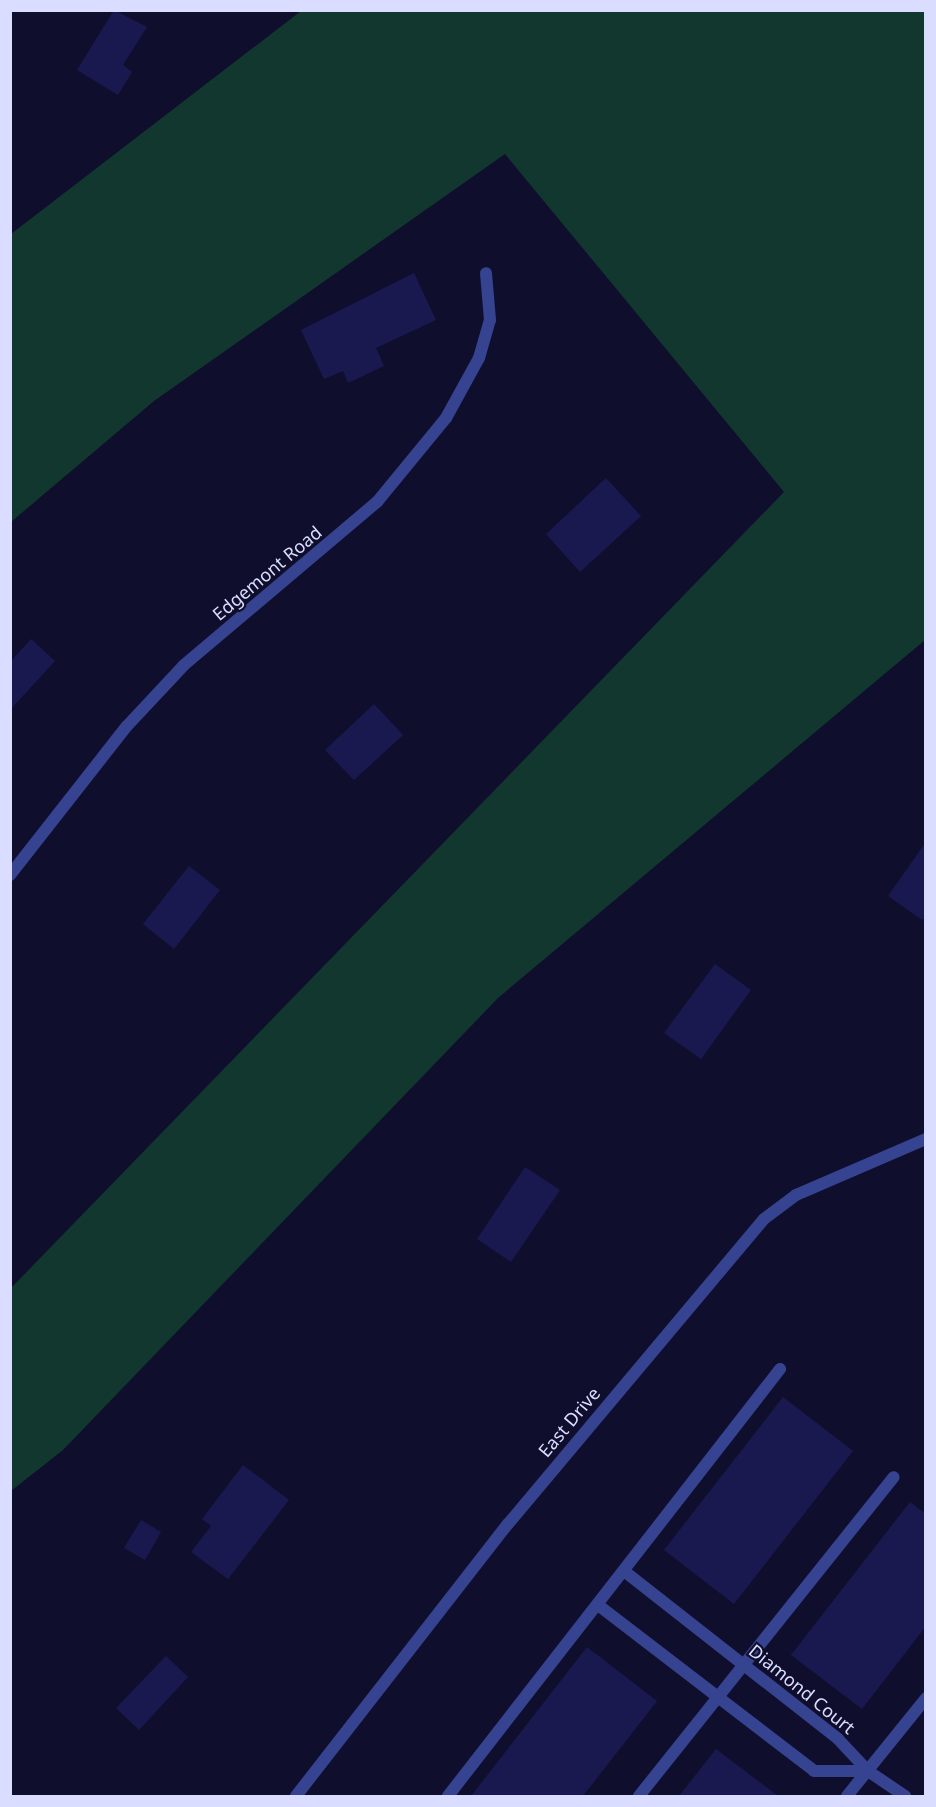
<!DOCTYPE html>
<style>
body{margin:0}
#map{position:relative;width:936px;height:1807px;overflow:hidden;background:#0f0f2d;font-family:"Noto Sans",sans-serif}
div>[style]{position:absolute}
.green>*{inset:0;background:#11372f}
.building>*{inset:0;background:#191950}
.service>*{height:12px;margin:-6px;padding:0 6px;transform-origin:6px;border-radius:6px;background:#354390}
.minor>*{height:12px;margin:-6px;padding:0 6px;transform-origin:6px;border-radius:6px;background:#354390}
span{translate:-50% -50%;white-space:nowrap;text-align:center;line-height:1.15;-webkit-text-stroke:4.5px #0f0f2d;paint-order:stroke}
.street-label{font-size:18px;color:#daddff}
.frame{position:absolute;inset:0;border:12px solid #daddff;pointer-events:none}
</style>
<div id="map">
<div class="green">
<i style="clip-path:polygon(301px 11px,925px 11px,925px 640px,498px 998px,63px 1450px,11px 1491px,11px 1288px,784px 492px,505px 154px,154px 401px,11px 522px,11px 234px)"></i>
</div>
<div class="building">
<i style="clip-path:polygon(114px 10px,147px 27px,123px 65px,132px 72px,118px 95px,77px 70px)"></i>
<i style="clip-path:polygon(414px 273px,436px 320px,376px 348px,384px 366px,348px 383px,343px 371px,324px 379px,301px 330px)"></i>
<i style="clip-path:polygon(606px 478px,641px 516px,580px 572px,546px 534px)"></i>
<i style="clip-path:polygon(31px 639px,55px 661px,10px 710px,10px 662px)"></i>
<i style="clip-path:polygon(374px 704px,403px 735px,354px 780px,325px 750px)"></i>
<i style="clip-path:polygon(926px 842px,926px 916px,922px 920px,888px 896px)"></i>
<i style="clip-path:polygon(189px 866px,220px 890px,174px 949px,143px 924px)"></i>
<i style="clip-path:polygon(715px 964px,751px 990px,701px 1059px,664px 1033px)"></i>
<i style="clip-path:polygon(525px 1167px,560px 1190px,511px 1262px,477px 1239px)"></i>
<i style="clip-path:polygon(783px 1397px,853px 1451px,734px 1604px,664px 1550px)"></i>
<i style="clip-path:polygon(243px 1465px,289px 1500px,228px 1579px,191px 1552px,211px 1526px,202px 1519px)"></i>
<i style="clip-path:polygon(910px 1502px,926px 1514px,926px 1626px,862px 1709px,791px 1655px)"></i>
<i style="clip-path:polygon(141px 1520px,161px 1532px,145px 1560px,124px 1548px)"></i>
<i style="clip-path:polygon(587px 1647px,657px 1701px,583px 1796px,471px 1796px)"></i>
<i style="clip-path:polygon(166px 1656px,188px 1677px,139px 1730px,116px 1708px)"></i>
<i style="clip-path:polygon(716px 1749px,778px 1796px,679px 1796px)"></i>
</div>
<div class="service">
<i style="left:868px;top:1771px;width:45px;rotate:34deg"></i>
<i style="left:448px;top:1796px;width:541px;rotate:-52.13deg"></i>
<i style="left:639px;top:1796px;width:408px;rotate:-51.4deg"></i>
</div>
<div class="minor">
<i style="left:10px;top:875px;width:189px;rotate:-51.9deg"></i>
<i style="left:127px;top:726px;width:83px;rotate:-46.9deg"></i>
<i style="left:184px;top:665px;width:253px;rotate:-40.2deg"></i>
<i style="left:377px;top:502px;width:109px;rotate:-50.6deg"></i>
<i style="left:446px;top:418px;width:68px;rotate:-61.2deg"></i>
<i style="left:479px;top:358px;width:40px;rotate:-74deg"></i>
<i style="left:490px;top:320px;width:47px;rotate:-94.9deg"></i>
<i style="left:624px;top:1571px;width:272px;rotate:38.1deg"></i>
<i style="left:838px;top:1739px;width:44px;rotate:46.8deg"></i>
<i style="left:598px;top:1605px;width:272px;rotate:37.5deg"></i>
<i style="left:814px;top:1771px;width:54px"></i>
<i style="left:296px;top:1796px;width:345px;rotate:-52.1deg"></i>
<i style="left:508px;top:1524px;width:398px;rotate:-50deg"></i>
<i style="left:764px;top:1219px;width:40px;rotate:-37deg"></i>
<i style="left:796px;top:1195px;width:142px;rotate:-23.3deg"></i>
<i style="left:847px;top:1796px;width:126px;rotate:-51.1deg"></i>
</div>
<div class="street-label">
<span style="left:267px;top:573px;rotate:-40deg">Edgemont Road</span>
<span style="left:569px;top:1422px;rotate:-50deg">East Drive</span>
<span style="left:802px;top:1689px;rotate:39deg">Diamond Court</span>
</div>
<div class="frame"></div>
</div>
